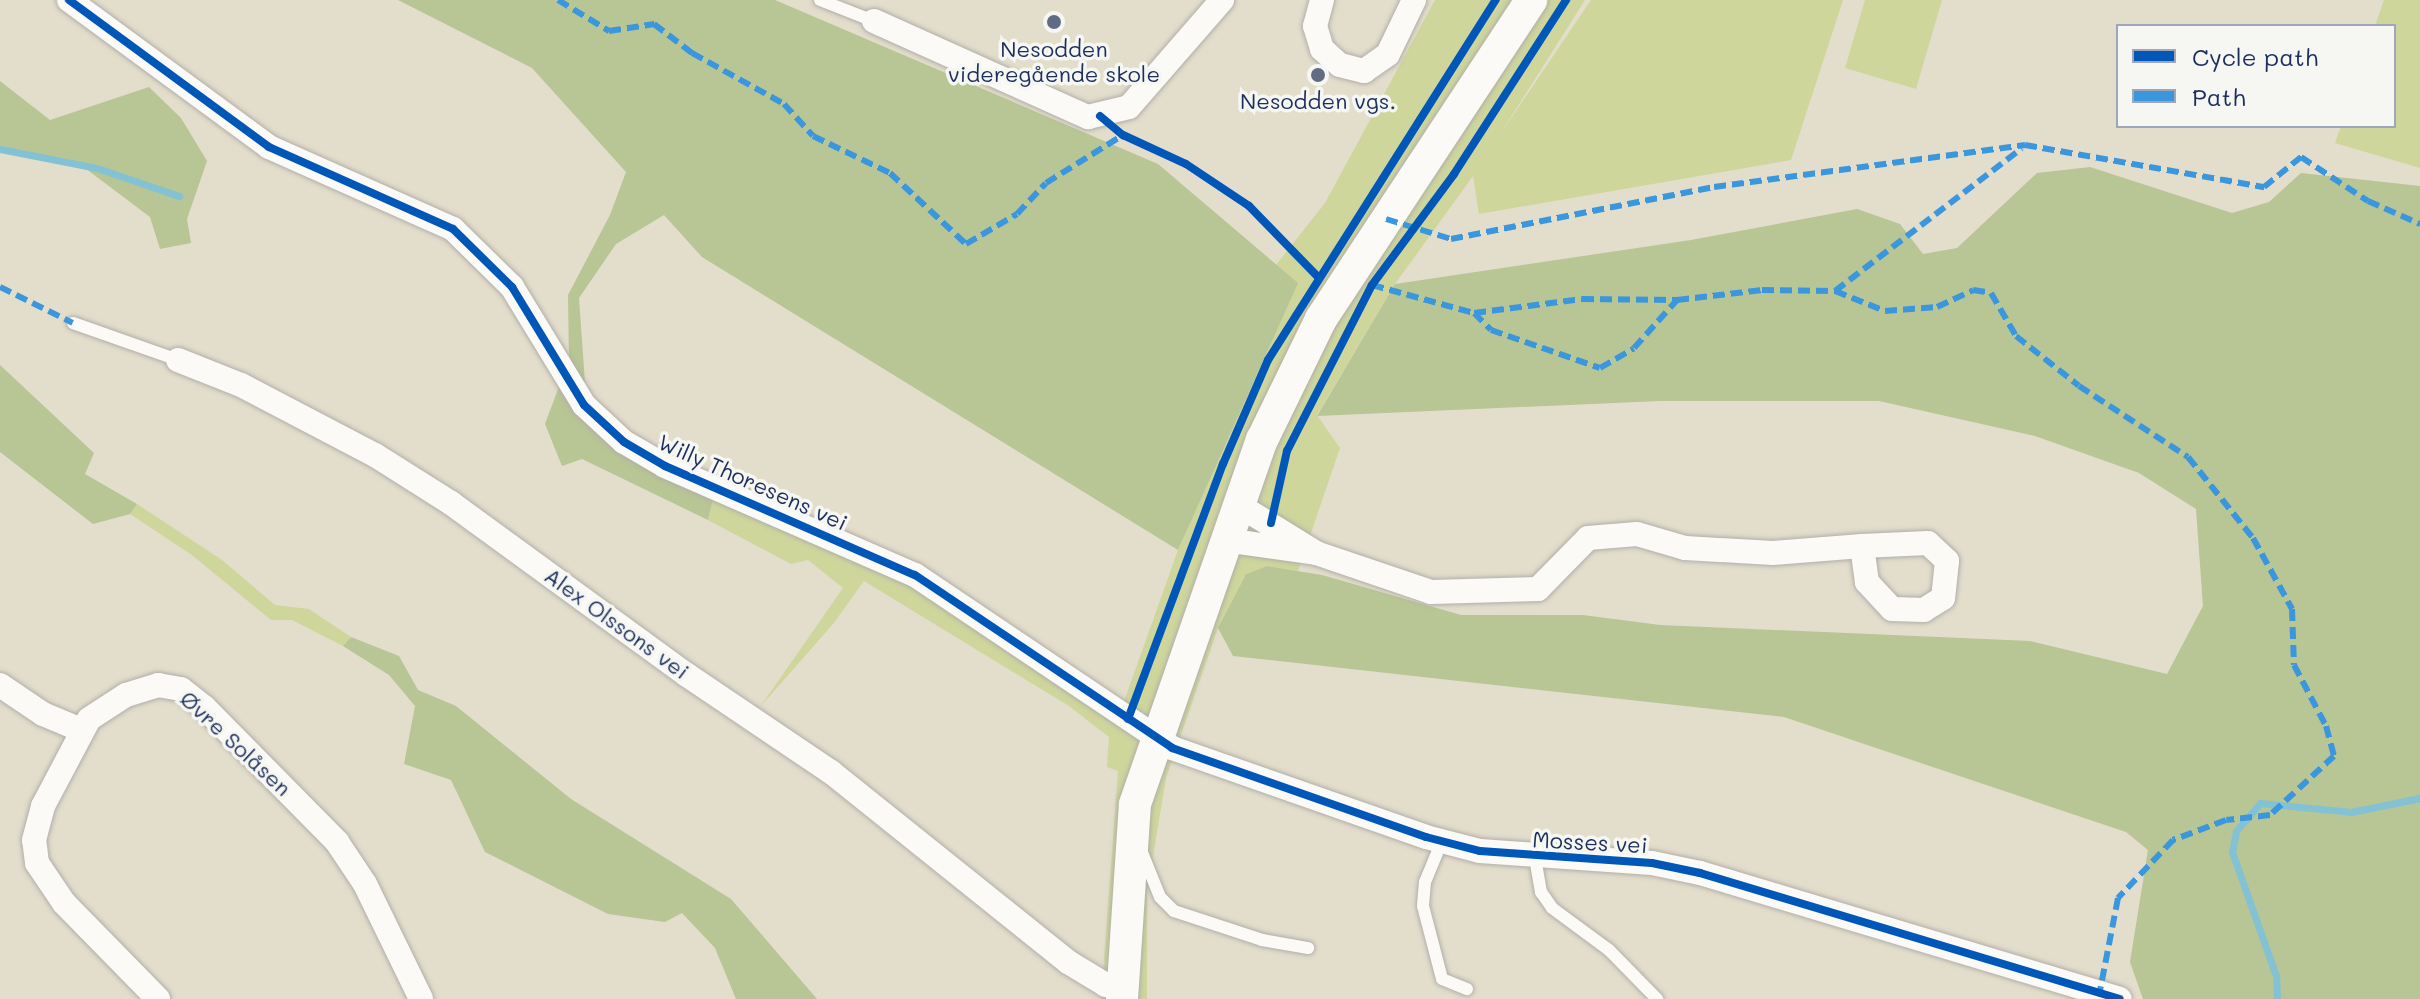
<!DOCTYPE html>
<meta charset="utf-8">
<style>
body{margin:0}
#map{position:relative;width:2420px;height:999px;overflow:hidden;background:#e3ddcc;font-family:Mali,sans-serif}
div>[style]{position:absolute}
.green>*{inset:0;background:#ced69c}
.forest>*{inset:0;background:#b8c594}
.stream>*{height:7px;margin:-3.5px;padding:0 3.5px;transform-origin:3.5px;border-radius:3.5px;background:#82c2d4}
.roads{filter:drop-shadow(0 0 2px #b1afa9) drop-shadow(0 0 2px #b1afa9)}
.service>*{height:12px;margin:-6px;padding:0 6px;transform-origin:6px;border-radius:6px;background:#fbfaf7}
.minor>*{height:24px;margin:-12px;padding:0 12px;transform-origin:12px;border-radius:12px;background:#fbfaf7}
.secondary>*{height:32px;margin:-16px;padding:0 16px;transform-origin:16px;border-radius:16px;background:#fbfaf7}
.quiet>*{height:6px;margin-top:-3px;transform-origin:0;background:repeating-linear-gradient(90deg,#3a97de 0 12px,transparent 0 18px)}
.cycleway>*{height:8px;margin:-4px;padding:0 4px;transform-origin:4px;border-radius:4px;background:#0057b8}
.dots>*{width:22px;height:22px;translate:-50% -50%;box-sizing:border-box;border:4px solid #f6f6f2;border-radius:50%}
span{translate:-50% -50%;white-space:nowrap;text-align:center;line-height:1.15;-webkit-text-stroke:7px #f6f6f2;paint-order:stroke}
.poi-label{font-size:22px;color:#1b2f5e}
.street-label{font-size:22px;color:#1b2f5e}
.legend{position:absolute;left:2116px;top:24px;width:280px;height:104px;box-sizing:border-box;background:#f6f6f2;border:2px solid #9ea6b7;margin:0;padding:10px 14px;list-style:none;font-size:24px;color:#1b2f5e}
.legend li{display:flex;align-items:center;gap:16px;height:40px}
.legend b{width:40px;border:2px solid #9ea6b7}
</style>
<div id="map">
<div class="green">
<i style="clip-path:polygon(1435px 0,1585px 0,1499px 136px,1591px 0,1843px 0,1791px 160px,1479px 214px,1473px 176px,1395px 284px,1317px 415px,1340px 448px,1298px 571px,1267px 566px,1246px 574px,1218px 628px,1166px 778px,1147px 893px,1147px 999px,1101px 999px,1118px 771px,1107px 767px,1109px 737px,1069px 706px,864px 581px,833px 624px,760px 707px,843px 588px,808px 560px,791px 564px,708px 520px,714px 495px,919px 586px,1117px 721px,1178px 550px,1297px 283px,1276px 265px,1325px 203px)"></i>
<i style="clip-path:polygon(1865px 0,1942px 0,1916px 89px,1845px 68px)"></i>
<i style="clip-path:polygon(2384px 0,2420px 0,2420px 168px,2335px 143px,2341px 126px,2394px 126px,2394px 26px,2375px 26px)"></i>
<i style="clip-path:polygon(137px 504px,222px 560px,275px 605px,309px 609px,351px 637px,343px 646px,292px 620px,271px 620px,192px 555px,130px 514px)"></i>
</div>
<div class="forest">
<i style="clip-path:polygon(398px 0,775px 0,1158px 164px,1298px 283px,1178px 550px,702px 257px,664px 215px,616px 244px,579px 298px,585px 383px,629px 455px,714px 495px,708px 520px,582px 459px,562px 466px,545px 424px,569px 360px,568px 295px,610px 215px,626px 172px,532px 68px)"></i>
<i style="clip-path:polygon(0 81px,50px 120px,149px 87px,181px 118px,207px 161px,187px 219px,191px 243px,160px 249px,150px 217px,77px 162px,0 148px)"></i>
<i style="clip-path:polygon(2090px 167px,2232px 213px,2269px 202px,2301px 173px,2420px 186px,2420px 999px,2143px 999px,2130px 962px,2148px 850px,2126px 832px,1784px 717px,1233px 656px,1218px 628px,1246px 574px,1267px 566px,1322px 575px,1461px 615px,1583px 615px,1660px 625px,2030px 641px,2167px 674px,2203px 606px,2196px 509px,2139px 473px,2035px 436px,1879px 401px,1659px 401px,1317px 416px,1395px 284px,1691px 240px,1857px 209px,1900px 224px,1923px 254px,1957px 248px,2037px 173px)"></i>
<i style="clip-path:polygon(0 365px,94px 453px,85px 474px,137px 504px,130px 514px,93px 524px,0 452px)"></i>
<i style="clip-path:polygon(351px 637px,399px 656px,418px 690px,456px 706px,571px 799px,731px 899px,817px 999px,736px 999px,715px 948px,682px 913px,665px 922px,608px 914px,485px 852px,451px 780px,404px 764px,415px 706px,389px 675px,343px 646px)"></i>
</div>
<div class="stream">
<i style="left:0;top:149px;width:99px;rotate:11.1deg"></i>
<i style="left:97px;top:168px;width:87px;rotate:18.9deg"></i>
<i style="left:2277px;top:999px;width:23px;rotate:-92deg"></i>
<i style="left:2276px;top:976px;width:132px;rotate:-109.5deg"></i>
<i style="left:2232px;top:852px;width:21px;rotate:-79deg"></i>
<i style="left:2236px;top:831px;width:37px;rotate:-49deg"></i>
<i style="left:2260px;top:803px;width:91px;rotate:5.6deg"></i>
<i style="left:2351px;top:812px;width:70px;rotate:-11.5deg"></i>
</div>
<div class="roads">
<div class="service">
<i style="left:820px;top:0;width:58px;rotate:21.3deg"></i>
<i style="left:73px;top:323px;width:111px;rotate:19.4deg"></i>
<i style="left:1442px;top:841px;width:44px;rotate:112.5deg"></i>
<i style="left:1425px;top:882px;width:24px;rotate:95deg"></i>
<i style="left:1423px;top:906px;width:75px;rotate:75.4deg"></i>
<i style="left:1442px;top:979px;width:27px;rotate:22deg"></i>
<i style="left:1141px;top:850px;width:51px;rotate:68deg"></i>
<i style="left:1160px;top:897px;width:20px;rotate:45deg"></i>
<i style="left:1174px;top:911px;width:93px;rotate:18.2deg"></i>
<i style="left:1262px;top:940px;width:47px;rotate:9.9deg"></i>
<i style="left:1535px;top:858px;width:35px;rotate:80deg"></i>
<i style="left:1541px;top:892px;width:19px;rotate:55deg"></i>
<i style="left:1552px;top:908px;width:71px;rotate:36.4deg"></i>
<i style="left:1609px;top:950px;width:69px;rotate:45.6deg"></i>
</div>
<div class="minor">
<i style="left:69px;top:0;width:248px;rotate:36.3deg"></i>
<i style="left:269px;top:147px;width:201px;rotate:24deg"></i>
<i style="left:453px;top:229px;width:83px;rotate:44.5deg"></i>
<i style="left:512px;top:287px;width:138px;rotate:58.6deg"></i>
<i style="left:584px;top:405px;width:54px;rotate:42.8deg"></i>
<i style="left:624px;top:442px;width:48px;rotate:30.3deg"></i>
<i style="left:665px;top:466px;width:273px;rotate:23.6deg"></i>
<i style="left:915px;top:575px;width:310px;rotate:33.9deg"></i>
<i style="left:1172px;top:748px;width:269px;rotate:19.3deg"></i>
<i style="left:1426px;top:837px;width:56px;rotate:14.5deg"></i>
<i style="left:1480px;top:851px;width:172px;rotate:4deg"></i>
<i style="left:1652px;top:863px;width:49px;rotate:11.8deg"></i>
<i style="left:1700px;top:873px;width:438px;rotate:16.7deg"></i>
<i style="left:1322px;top:0;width:27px;rotate:105deg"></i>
<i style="left:1315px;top:26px;width:24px;rotate:73deg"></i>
<i style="left:1322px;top:49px;width:24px;rotate:42deg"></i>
<i style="left:1340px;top:65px;width:25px;rotate:14deg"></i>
<i style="left:1364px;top:71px;width:29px;rotate:-35deg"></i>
<i style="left:1388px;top:54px;width:60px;rotate:-64.3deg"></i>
<i style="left:874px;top:21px;width:235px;rotate:24.2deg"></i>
<i style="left:1088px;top:117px;width:42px;rotate:-13.7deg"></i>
<i style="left:1129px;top:107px;width:142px;rotate:-49deg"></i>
<i style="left:178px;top:360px;width:68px;rotate:21.6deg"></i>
<i style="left:241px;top:385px;width:151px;rotate:27.6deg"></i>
<i style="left:375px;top:455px;width:90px;rotate:32.3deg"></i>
<i style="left:451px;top:503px;width:292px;rotate:36.1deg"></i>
<i style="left:687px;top:675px;width:174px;rotate:34deg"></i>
<i style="left:831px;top:772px;width:304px;rotate:38.7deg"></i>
<i style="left:1068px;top:962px;width:44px;rotate:31.2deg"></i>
<i style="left:1106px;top:985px;width:17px;rotate:7deg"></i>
<i style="left:1237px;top:504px;width:93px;rotate:31.8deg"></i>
<i style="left:1316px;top:553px;width:121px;rotate:18.7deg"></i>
<i style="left:1431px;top:592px;width:107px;rotate:-1.6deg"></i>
<i style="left:1538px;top:589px;width:71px;rotate:-45.6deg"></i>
<i style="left:1588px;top:538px;width:49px;rotate:-4.7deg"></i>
<i style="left:1637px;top:534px;width:50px;rotate:16.3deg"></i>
<i style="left:1685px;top:548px;width:88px;rotate:3.3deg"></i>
<i style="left:1773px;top:553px;width:89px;rotate:-4.5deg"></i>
<i style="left:1862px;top:546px;width:66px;rotate:-2.6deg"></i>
<i style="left:1928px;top:543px;width:26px;rotate:43deg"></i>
<i style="left:1947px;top:561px;width:37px;rotate:96deg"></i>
<i style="left:1943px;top:598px;width:22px;rotate:148deg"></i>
<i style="left:1924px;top:610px;width:32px;rotate:-178deg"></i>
<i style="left:1892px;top:609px;width:37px;rotate:-133deg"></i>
<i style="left:1867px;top:582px;width:36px;rotate:-98deg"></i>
<i style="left:1225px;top:540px;width:92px;rotate:8.1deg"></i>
<i style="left:0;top:685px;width:52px;rotate:34deg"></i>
<i style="left:43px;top:714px;width:41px;rotate:22.8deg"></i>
<i style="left:158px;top:999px;width:134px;rotate:-134.4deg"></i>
<i style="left:64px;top:903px;width:48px;rotate:-124deg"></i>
<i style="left:37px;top:863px;width:23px;rotate:-97deg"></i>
<i style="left:34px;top:840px;width:35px;rotate:-75deg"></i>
<i style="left:43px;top:806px;width:98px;rotate:-62.1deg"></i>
<i style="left:89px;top:719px;width:44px;rotate:-33deg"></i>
<i style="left:126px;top:695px;width:34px;rotate:-17deg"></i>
<i style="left:158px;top:685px;width:23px;rotate:10deg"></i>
<i style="left:181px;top:689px;width:29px;rotate:38deg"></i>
<i style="left:204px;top:707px;width:190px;rotate:45.4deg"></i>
<i style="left:337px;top:842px;width:50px;rotate:56.3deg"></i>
<i style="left:365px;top:884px;width:128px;rotate:64deg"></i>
</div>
<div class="secondary">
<i style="left:1122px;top:999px;width:195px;rotate:-86.2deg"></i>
<i style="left:1135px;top:804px;width:386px;rotate:-70.8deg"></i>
<i style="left:1262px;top:440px;width:135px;rotate:-64deg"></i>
<i style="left:1321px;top:319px;width:382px;rotate:-56.6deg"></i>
</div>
</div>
<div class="quiet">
<i style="left:558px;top:0;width:60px;rotate:31.3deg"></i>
<i style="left:609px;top:31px;width:46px;rotate:-8.8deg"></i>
<i style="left:654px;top:24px;width:48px;rotate:37.3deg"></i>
<i style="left:692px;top:53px;width:105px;rotate:29deg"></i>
<i style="left:784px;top:104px;width:43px;rotate:47.8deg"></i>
<i style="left:813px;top:136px;width:85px;rotate:25.7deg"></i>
<i style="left:890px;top:173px;width:104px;rotate:43.1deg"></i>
<i style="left:966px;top:244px;width:59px;rotate:-30.5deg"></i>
<i style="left:1017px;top:214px;width:42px;rotate:-46.9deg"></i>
<i style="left:1046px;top:183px;width:91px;rotate:-31.9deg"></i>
<i style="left:1386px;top:219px;width:68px;rotate:17.1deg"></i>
<i style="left:1451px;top:239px;width:268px;rotate:-11.2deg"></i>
<i style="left:1714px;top:187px;width:314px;rotate:-7.7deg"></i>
<i style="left:2025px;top:145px;width:243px;rotate:10deg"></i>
<i style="left:2264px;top:187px;width:48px;rotate:-39deg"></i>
<i style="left:2301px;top:157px;width:80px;rotate:33.3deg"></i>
<i style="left:2368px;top:201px;width:57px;rotate:23.9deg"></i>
<i style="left:1372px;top:285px;width:106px;rotate:15.4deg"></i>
<i style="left:1474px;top:313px;width:109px;rotate:-7.4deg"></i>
<i style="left:1582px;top:299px;width:95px;rotate:0.6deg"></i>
<i style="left:1677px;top:300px;width:86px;rotate:-6.7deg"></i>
<i style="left:1762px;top:290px;width:73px;rotate:0.8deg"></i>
<i style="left:1835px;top:291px;width:54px;rotate:21.8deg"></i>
<i style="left:1885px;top:311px;width:52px;rotate:-4.4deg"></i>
<i style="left:1937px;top:307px;width:40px;rotate:-25deg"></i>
<i style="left:1973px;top:290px;width:18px;rotate:9deg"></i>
<i style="left:1991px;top:293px;width:50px;rotate:59.8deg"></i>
<i style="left:2016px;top:336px;width:80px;rotate:38.4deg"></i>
<i style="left:2079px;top:386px;width:130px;rotate:33.1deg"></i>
<i style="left:2188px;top:457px;width:104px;rotate:51.3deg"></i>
<i style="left:2253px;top:538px;width:81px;rotate:61.2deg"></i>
<i style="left:2292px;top:609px;width:56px;rotate:88deg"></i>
<i style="left:2294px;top:665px;width:69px;rotate:62.3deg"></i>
<i style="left:2326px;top:726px;width:31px;rotate:75deg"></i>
<i style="left:2334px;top:756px;width:87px;rotate:137.3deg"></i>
<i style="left:2270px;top:815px;width:44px;rotate:173.5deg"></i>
<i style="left:2226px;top:820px;width:57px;rotate:159.3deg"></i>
<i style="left:2173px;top:840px;width:80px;rotate:133.5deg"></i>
<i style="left:2118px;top:898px;width:95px;rotate:101deg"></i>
<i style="left:0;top:287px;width:81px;rotate:26.3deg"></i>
<i style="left:1835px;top:291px;width:235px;rotate:-37.4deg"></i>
<i style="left:1474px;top:313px;width:24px;rotate:45deg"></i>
<i style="left:1491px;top:330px;width:115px;rotate:19.2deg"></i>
<i style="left:1600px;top:368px;width:39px;rotate:-30deg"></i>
<i style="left:1634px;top:348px;width:64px;rotate:-48.1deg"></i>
</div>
<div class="cycleway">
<i style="left:69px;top:0;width:248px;rotate:36.3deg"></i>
<i style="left:269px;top:147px;width:201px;rotate:24deg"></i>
<i style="left:453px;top:229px;width:83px;rotate:44.5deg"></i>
<i style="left:512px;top:287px;width:138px;rotate:58.6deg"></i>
<i style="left:584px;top:405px;width:54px;rotate:42.8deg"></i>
<i style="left:624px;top:442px;width:48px;rotate:30.3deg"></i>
<i style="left:665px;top:466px;width:273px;rotate:23.6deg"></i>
<i style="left:915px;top:575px;width:310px;rotate:33.9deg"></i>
<i style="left:1172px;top:748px;width:269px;rotate:19.3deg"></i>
<i style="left:1426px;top:837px;width:56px;rotate:14.5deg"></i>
<i style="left:1480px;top:851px;width:172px;rotate:4deg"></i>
<i style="left:1652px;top:863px;width:49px;rotate:11.8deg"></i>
<i style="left:1700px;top:873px;width:438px;rotate:16.7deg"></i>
<i style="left:1100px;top:116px;width:30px;rotate:40deg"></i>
<i style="left:1123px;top:135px;width:69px;rotate:24.7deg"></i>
<i style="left:1186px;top:164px;width:76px;rotate:33.7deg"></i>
<i style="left:1249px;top:206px;width:98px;rotate:45.8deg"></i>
<i style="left:1271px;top:523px;width:74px;rotate:-77.5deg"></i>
<i style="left:1287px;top:451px;width:186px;rotate:-62.9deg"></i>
<i style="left:1372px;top:285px;width:138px;rotate:-53.5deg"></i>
<i style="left:1454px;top:174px;width:207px;rotate:-57.2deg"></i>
<i style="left:1128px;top:719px;width:272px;rotate:-69.6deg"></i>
<i style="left:1223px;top:464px;width:113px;rotate:-66.6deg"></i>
<i style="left:1268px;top:360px;width:426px;rotate:-57.7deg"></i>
</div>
<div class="dots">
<i style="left:1054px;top:22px;background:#616c84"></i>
<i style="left:1318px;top:75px;background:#616c84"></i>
</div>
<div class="poi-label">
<span style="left:1054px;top:61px">Nesodden<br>videregående skole</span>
<span style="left:1318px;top:101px">Nesodden vgs.</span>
</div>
<div class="street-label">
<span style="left:753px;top:482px;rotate:24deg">Willy Thoresens vei</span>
<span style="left:617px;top:623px;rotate:36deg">Alex Olssons vei</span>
<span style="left:236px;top:743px;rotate:43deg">Øvre Solåsen</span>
<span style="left:1590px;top:842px;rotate:3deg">Mosses vei</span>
</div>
<ul class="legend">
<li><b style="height:10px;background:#0057b8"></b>Cycle path</li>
<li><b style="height:10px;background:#3a97de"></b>Path</li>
</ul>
</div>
